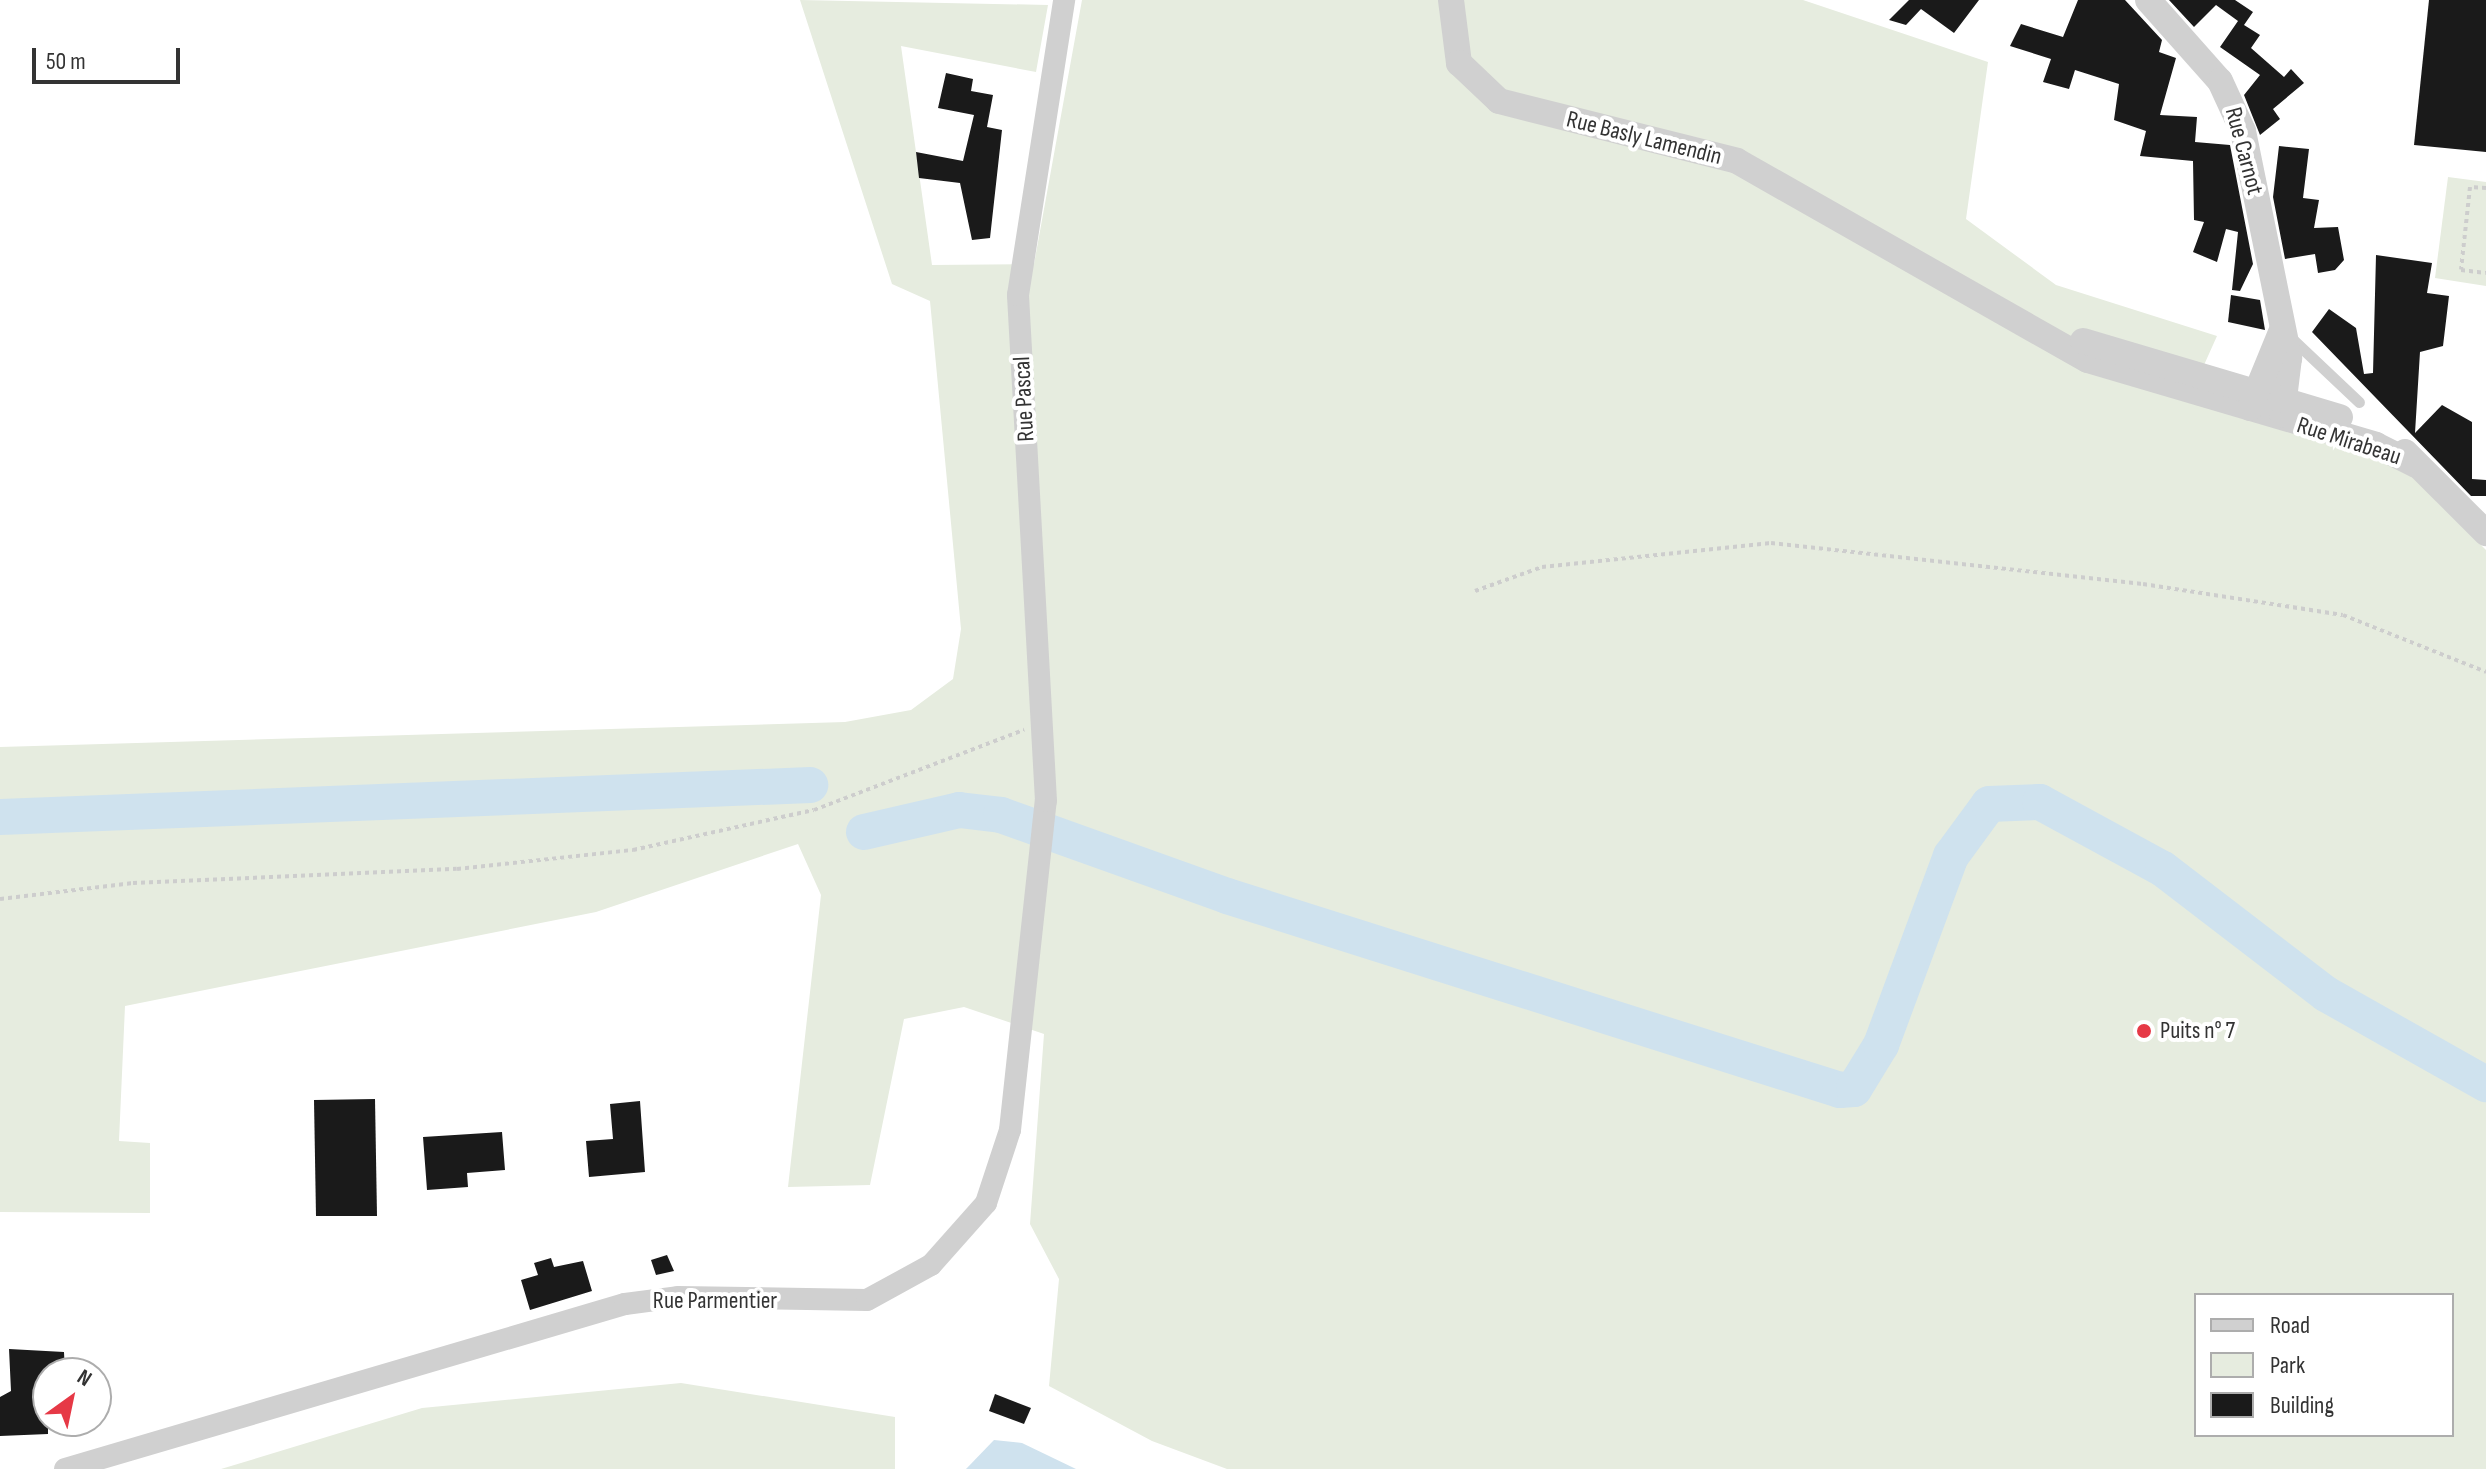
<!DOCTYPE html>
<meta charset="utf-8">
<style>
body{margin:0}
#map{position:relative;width:2486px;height:1469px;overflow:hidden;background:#fff;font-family:"Sofia Sans Condensed",sans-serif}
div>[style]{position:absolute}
.green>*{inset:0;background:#e6ecdf}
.water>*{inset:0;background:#cfe2ee}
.river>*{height:36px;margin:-18px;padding:0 18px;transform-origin:18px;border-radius:18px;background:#cfe2ee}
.building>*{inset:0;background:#1a1a1a}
.path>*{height:4px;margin-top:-2px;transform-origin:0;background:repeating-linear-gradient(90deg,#cdcdcd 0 4px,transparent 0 8px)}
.service>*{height:11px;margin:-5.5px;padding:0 5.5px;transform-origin:5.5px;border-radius:5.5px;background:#d0d0d0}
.minor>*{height:22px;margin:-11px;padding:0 11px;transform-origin:11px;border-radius:11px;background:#d0d0d0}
.tertiary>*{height:26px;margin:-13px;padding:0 13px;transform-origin:13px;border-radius:13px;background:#d0d0d0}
.dots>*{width:22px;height:22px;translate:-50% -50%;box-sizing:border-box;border:4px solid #fff;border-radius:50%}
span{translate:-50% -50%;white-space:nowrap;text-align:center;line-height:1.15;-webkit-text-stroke:8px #fff;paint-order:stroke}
.street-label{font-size:24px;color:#333}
.poi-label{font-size:24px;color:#333}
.left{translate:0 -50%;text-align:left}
.legend{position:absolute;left:2194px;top:1293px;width:260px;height:144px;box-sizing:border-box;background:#fff;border:2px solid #adadad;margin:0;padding:10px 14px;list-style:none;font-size:24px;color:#333}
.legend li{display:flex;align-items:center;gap:16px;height:40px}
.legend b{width:40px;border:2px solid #adadad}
.north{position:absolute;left:32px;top:1357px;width:80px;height:80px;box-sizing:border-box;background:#fff;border:2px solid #adadad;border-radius:50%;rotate:33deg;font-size:22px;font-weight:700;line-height:32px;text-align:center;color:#333}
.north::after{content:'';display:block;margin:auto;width:28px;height:36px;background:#e63946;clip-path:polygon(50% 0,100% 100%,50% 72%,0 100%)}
.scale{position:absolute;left:32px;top:48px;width:148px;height:36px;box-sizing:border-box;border:4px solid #333;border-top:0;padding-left:10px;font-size:24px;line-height:28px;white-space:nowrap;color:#333;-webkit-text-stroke:6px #fff;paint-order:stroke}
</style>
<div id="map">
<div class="green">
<i style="clip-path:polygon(evenodd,800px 0,1048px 5px,1036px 72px,901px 46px,932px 265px,1034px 264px,1082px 0,1803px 0,1988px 62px,1966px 219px,2056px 285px,2217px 336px,2204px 365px,2408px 472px,2486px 550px,2486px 1469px,1227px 1469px,1152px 1441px,1049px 1386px,1059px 1279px,1030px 1224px,1044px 1034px,964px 1007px,904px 1019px,870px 1185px,788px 1187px,821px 895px,798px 844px,596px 912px,125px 1006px,119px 1141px,150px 1143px,150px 1213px,0 1212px,0 747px,845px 722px,911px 710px,953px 679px,961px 629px,930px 301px,892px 284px,800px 0,2196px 1295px,2452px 1295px,2452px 1435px,2196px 1435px,2196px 1295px)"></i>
<i style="clip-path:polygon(2448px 177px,2486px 182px,2486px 286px,2435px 278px)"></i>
<i style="clip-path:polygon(681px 1383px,895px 1417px,895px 1469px,221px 1469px,422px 1408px)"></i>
</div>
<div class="water">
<i style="clip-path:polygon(994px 1440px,1022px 1443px,1076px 1469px,966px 1469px)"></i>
</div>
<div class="river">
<i style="left:0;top:817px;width:811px;rotate:-2.26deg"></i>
<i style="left:864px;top:832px;width:98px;rotate:-13deg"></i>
<i style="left:959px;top:810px;width:42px;rotate:6.8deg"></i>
<i style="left:1001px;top:815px;width:240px;rotate:19.7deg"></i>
<i style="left:1227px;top:896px;width:643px;rotate:17.56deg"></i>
<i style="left:1840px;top:1090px;width:14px;rotate:-4deg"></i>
<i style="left:1854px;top:1089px;width:52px;rotate:-58.5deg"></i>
<i style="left:1881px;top:1045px;width:202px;rotate:-69.7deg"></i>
<i style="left:1951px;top:856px;width:64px;rotate:-53.8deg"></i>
<i style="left:1989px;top:804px;width:51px;rotate:-2.2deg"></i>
<i style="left:2040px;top:802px;width:140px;rotate:28.6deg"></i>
<i style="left:2163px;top:869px;width:205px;rotate:37.5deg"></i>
<i style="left:2326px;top:994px;width:184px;rotate:29.4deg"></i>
</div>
<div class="building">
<i style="clip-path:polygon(1909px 0,1979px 0,1954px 33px,1921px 9px,1906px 25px,1889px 20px)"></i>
<i style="clip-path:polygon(2078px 0,2125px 0,2162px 40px,2159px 52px,2176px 58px,2160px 115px,2197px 117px,2195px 142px,2230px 145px,2253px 264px,2240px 291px,2232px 290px,2238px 232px,2226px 229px,2217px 262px,2193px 252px,2204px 222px,2194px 220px,2193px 161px,2140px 156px,2146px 131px,2114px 120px,2119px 84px,2075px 70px,2069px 89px,2043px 82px,2051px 59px,2010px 46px,2021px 24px,2063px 37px)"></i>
<i style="clip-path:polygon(2169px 0,2235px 0,2253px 12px,2244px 25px,2260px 35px,2251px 48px,2284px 77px,2291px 69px,2304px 83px,2273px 109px,2280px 119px,2260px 135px,2244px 95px,2260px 75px,2220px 47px,2238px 21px,2216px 5px,2194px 27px)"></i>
<i style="clip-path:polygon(2429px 0,2486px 0,2486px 152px,2414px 145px)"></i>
<i style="clip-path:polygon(946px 73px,973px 79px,971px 91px,993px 95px,987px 127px,1002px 130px,990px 238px,972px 240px,960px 183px,919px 178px,916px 152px,963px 161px,974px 115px,938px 108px)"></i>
<i style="clip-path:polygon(2279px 146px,2309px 149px,2303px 198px,2319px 200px,2314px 228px,2338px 227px,2344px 260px,2335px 270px,2318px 273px,2315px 254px,2285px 259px,2273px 197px)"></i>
<i style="clip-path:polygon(2376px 255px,2432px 263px,2427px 293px,2449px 296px,2443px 346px,2420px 352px,2415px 433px,2442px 405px,2472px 422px,2472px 479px,2486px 480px,2486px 496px,2471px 496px,2312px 332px,2329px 309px,2356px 328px,2364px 374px,2373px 373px)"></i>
<i style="clip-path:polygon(2231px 295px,2260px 300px,2265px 330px,2228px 322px)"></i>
<i style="clip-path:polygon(375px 1099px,377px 1216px,316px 1216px,314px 1100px)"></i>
<i style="clip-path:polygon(640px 1101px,645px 1172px,589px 1177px,586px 1141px,613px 1139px,610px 1104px)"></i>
<i style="clip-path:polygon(502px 1132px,505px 1170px,467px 1173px,468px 1187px,427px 1190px,423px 1137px)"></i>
<i style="clip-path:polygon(667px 1255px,674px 1271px,656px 1275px,651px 1260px)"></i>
<i style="clip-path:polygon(551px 1258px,554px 1267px,583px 1261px,592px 1291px,530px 1310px,521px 1280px,538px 1275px,534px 1263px)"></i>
<i style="clip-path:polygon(9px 1349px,64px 1352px,65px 1373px,48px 1373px,48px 1434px,0 1436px,0 1397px,11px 1391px)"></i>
<i style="clip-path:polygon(995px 1394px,1031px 1408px,1024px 1424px,989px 1411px)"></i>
</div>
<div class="path">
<i style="left:2486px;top:188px;width:16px;rotate:-176deg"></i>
<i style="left:2470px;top:187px;width:83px;rotate:96.2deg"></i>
<i style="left:2461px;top:270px;width:25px;rotate:7deg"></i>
<i style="left:1475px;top:591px;width:71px;rotate:-19.7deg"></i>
<i style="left:1542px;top:567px;width:230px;rotate:-6deg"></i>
<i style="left:1771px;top:543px;width:374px;rotate:6.3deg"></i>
<i style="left:2143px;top:584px;width:202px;rotate:8.8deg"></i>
<i style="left:2343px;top:615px;width:154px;rotate:21.7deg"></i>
<i style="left:0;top:899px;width:134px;rotate:-6.9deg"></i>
<i style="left:133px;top:883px;width:324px;rotate:-2.5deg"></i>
<i style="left:457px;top:869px;width:177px;rotate:-6.2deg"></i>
<i style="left:633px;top:850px;width:185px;rotate:-12.5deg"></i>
<i style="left:814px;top:810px;width:225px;rotate:-20.9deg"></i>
</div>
<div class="service">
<i style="left:2287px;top:334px;width:99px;rotate:43.4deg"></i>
</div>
<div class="minor">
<i style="left:65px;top:1469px;width:584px;rotate:-16.42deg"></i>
<i style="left:625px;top:1304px;width:53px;rotate:-7.5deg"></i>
<i style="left:678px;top:1297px;width:189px;rotate:0.9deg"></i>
<i style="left:867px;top:1300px;width:73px;rotate:-28.7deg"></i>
<i style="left:931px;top:1265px;width:83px;rotate:-48.4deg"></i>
<i style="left:986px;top:1203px;width:77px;rotate:-71.8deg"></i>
<i style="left:1010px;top:1130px;width:331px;rotate:-83.8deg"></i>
<i style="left:1046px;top:801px;width:507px;rotate:-93.17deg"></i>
<i style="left:1018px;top:295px;width:299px;rotate:-81.1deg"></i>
</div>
<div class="tertiary">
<i style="left:1451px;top:0;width:64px;rotate:82.8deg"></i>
<i style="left:1459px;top:63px;width:55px;rotate:43.5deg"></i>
<i style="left:1499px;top:101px;width:245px;rotate:14.1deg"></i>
<i style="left:1737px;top:161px;width:403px;rotate:29.6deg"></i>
<i style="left:2088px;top:360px;width:300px;rotate:16.4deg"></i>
<i style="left:2376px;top:445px;width:45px;rotate:26.6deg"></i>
<i style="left:2148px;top:0;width:108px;rotate:48.4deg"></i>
<i style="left:2220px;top:81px;width:55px;rotate:65.3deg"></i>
<i style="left:2243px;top:131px;width:232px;rotate:78.5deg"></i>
<i style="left:2289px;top:358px;width:57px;rotate:97deg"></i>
<i style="left:2083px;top:341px;width:268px;rotate:16.5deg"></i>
<i style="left:2250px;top:408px;width:84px;rotate:-67.7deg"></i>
<i style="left:2405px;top:452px;width:115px;rotate:45deg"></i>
</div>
<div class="dots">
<i style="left:2144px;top:1031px;background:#e63946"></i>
</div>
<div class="street-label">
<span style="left:1644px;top:138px;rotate:14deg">Rue Basly Lamendin</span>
<span style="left:2244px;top:151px;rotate:75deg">Rue Carnot</span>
<span style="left:1024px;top:399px;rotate:-93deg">Rue Pascal</span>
<span style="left:2349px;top:441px;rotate:18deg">Rue Mirabeau</span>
<span style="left:715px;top:1301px">Rue Parmentier</span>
</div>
<div class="poi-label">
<span class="left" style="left:2160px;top:1031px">Puits n° 7</span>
</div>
<ul class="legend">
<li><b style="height:10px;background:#d0d0d0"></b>Road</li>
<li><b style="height:22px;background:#e6ecdf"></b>Park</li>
<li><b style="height:22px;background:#1a1a1a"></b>Building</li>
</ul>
<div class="north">N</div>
<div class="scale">50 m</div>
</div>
